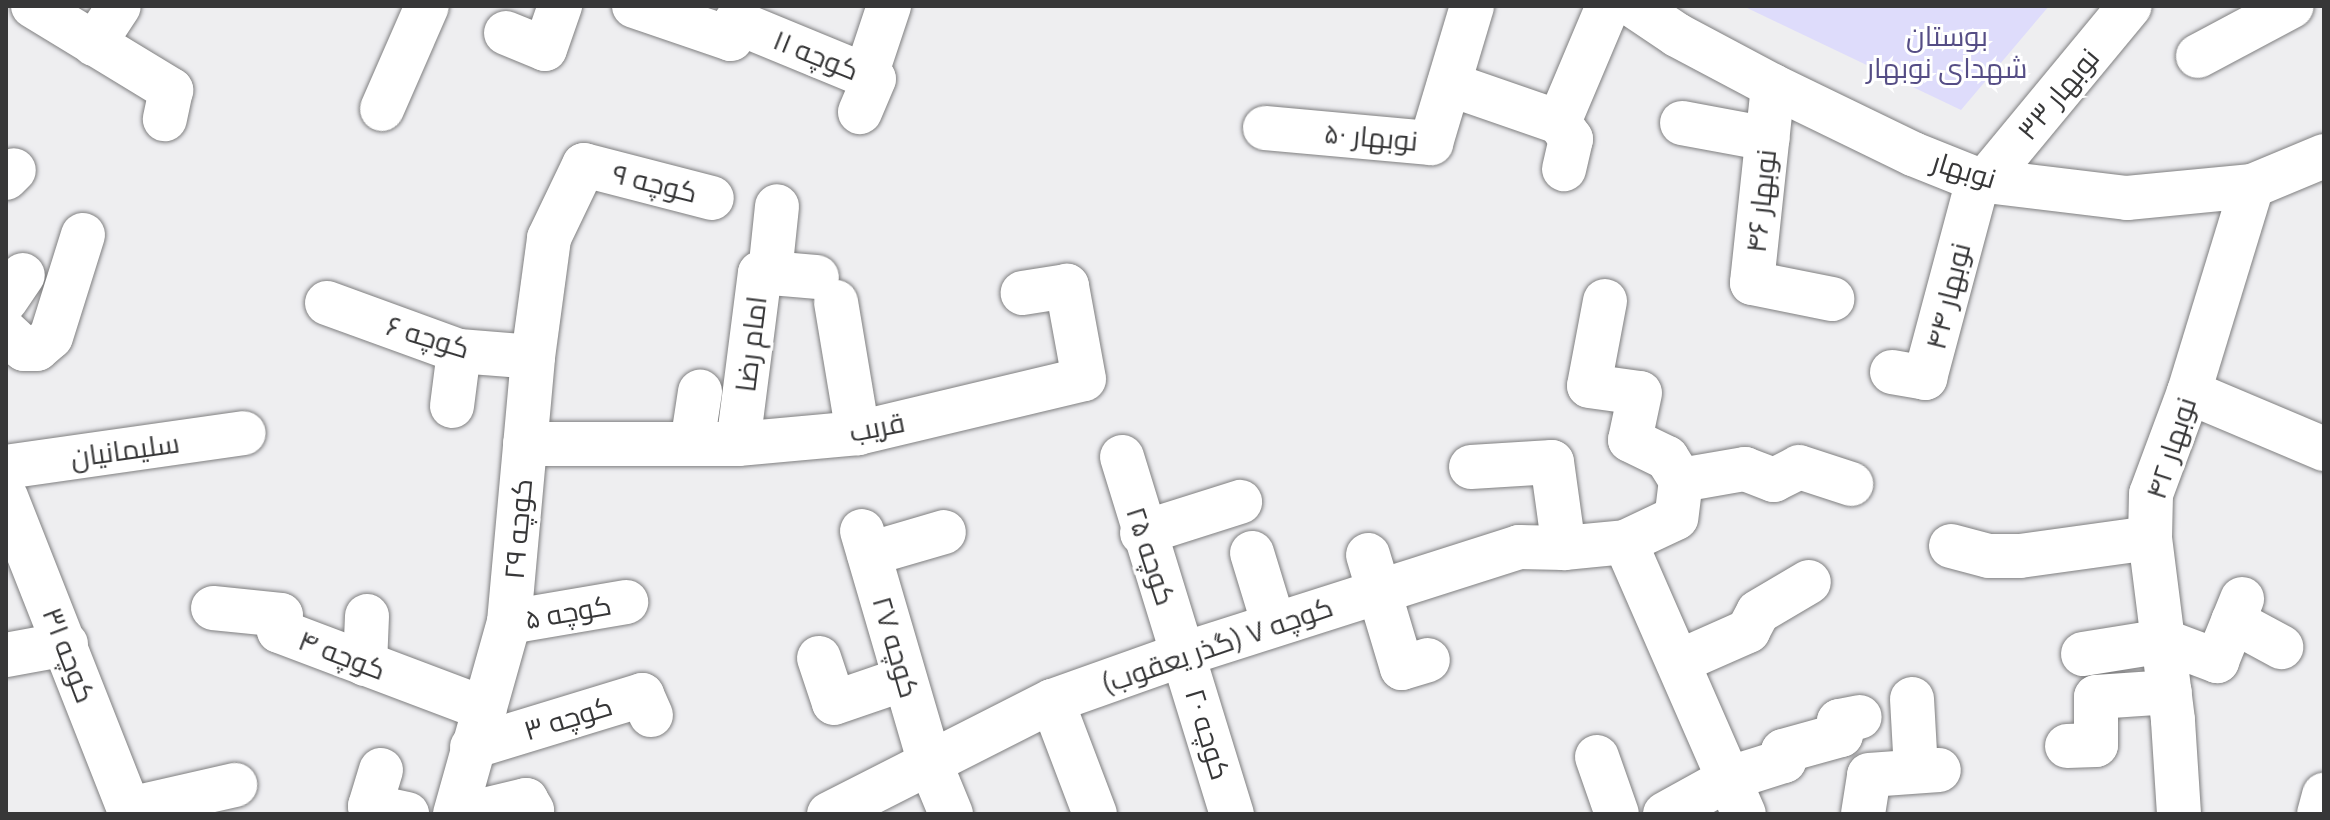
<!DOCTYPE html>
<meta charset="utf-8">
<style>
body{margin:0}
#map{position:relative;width:2330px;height:820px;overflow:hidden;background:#eeeef0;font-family:Ubuntu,Cairo,sans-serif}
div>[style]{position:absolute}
.green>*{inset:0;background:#dedcfb}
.roads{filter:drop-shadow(0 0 2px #7f7f80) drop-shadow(0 0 2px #7f7f80)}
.minor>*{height:44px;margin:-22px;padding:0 22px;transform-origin:22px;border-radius:22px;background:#fff}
span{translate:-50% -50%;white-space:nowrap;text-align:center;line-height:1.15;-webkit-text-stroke:6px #fff;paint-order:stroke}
.park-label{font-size:28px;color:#554d85}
.street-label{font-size:28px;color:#373738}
.frame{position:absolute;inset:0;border:8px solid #373738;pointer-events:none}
</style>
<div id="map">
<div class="green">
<i style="clip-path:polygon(1743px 6px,2049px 6px,1961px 110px)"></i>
</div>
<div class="roads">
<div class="minor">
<i style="left:33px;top:6px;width:162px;rotate:31.3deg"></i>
<i style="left:171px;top:90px;width:30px;rotate:102deg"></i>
<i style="left:634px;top:6px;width:102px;rotate:18.8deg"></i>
<i style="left:731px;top:39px;width:18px;rotate:-74deg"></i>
<i style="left:736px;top:22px;width:149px;rotate:22.4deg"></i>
<i style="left:874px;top:79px;width:36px;rotate:113deg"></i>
<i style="left:1634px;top:6px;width:52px;rotate:34deg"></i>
<i style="left:1677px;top:35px;width:109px;rotate:28deg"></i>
<i style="left:1773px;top:86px;width:156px;rotate:25.9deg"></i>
<i style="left:1913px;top:154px;width:70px;rotate:21.8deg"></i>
<i style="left:1978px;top:180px;width:150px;rotate:6.9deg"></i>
<i style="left:2127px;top:198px;width:126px;rotate:-5.5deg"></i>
<i style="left:2252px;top:186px;width:78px;rotate:-22.6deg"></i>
<i style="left:506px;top:33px;width:42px;rotate:22.3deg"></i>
<i style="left:545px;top:49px;width:46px;rotate:-70.8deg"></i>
<i style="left:94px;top:44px;width:45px;rotate:-56.7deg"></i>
<i style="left:2198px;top:56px;width:106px;rotate:-28deg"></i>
<i style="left:866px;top:75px;width:73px;rotate:-71.6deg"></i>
<i style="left:1449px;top:84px;width:116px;rotate:19.1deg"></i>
<i style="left:1559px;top:122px;width:21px;rotate:55deg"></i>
<i style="left:1571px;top:139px;width:31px;rotate:103deg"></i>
<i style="left:1773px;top:86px;width:198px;rotate:96.1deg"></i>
<i style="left:1752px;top:283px;width:82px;rotate:11.3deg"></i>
<i style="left:382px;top:109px;width:112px;rotate:-66.4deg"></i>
<i style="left:1559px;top:122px;width:126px;rotate:-67.1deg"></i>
<i style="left:1682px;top:123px;width:87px;rotate:10.5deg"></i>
<i style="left:1265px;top:128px;width:167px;rotate:5.2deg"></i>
<i style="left:1431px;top:143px;width:143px;rotate:-73.3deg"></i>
<i style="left:6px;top:178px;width:11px;rotate:-45deg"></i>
<i style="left:1985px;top:181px;width:227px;rotate:-50.4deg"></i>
<i style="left:770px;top:273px;width:47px;rotate:4.9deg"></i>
<i style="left:6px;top:300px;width:30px;rotate:-56deg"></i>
<i style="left:1605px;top:301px;width:86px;rotate:100.7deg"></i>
<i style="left:1589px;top:386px;width:51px;rotate:7.8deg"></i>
<i style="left:1640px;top:393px;width:48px;rotate:102deg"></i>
<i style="left:1630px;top:440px;width:41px;rotate:25.9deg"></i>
<i style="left:1667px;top:458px;width:26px;rotate:58deg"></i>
<i style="left:1681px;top:480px;width:38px;rotate:97deg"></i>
<i style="left:1676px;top:518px;width:56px;rotate:154.8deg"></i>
<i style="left:1625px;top:542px;width:297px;rotate:66.4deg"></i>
<i style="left:836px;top:302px;width:133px;rotate:80.5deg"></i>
<i style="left:327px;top:303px;width:140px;rotate:20deg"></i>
<i style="left:459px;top:351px;width:74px;rotate:4.6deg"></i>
<i style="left:6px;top:332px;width:25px;rotate:43deg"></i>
<i style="left:24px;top:349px;width:13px"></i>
<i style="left:37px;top:349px;width:18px;rotate:-41deg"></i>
<i style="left:51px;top:337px;width:107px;rotate:-72.6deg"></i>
<i style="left:1892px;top:372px;width:34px;rotate:10deg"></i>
<i style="left:1925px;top:378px;width:205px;rotate:-75deg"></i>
<i style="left:2189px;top:392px;width:147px;rotate:22.9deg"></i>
<i style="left:452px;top:406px;width:55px;rotate:-82.7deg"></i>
<i style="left:525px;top:444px;width:213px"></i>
<i style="left:738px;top:444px;width:121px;rotate:-5.2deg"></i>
<i style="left:858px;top:433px;width:232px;rotate:-13.4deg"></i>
<i style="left:1084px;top:379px;width:95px;rotate:-100.4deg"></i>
<i style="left:1067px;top:286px;width:45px;rotate:171deg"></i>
<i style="left:692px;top:444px;width:53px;rotate:-81.3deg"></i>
<i style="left:738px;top:444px;width:172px;rotate:-82.7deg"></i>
<i style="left:760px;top:273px;width:10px"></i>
<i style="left:770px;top:273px;width:67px;rotate:-84deg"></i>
<i style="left:1122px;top:457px;width:374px;rotate:72.9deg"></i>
<i style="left:6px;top:467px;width:240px;rotate:-8.1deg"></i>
<i style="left:1471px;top:467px;width:81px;rotate:-3.5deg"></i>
<i style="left:1552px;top:462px;width:87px;rotate:82.1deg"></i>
<i style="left:1681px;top:480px;width:65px;rotate:-9.8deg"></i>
<i style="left:1745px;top:469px;width:31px;rotate:21deg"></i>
<i style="left:1774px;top:480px;width:28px;rotate:-27deg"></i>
<i style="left:1799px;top:467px;width:55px;rotate:18.1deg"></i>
<i style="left:6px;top:497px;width:341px;rotate:68.5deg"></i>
<i style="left:862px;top:531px;width:242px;rotate:73.7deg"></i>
<i style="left:930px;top:763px;width:55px;rotate:67.6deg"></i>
<i style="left:1142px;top:533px;width:103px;rotate:-17.6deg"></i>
<i style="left:1951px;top:546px;width:39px;rotate:15deg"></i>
<i style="left:1989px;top:556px;width:31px"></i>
<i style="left:2020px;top:556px;width:131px;rotate:-7.9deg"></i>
<i style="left:1252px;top:553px;width:75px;rotate:73deg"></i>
<i style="left:869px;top:554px;width:78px;rotate:-16.3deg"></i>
<i style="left:1368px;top:555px;width:118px;rotate:73.3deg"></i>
<i style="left:1402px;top:668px;width:27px;rotate:-17deg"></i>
<i style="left:213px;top:608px;width:68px;rotate:5.9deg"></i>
<i style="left:281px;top:615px;width:16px;rotate:97deg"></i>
<i style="left:279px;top:631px;width:220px;rotate:20.7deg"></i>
<i style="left:2233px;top:621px;width:55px;rotate:28.4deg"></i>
<i style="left:509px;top:622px;width:119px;rotate:-9.7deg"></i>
<i style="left:2083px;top:654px;width:82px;rotate:-9.1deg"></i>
<i style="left:2164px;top:641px;width:57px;rotate:20.7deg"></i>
<i style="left:2217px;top:661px;width:67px;rotate:-68deg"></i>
<i style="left:6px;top:655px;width:61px;rotate:-10.4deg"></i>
<i style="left:819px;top:658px;width:47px;rotate:71.6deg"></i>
<i style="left:834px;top:703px;width:74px;rotate:-18.9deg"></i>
<i style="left:1678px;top:662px;width:77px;rotate:-23.9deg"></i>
<i style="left:1748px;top:631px;width:21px;rotate:-62deg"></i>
<i style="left:1758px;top:612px;width:59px;rotate:-30.5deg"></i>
<i style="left:365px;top:664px;width:48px;rotate:-87.6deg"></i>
<i style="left:1912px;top:699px;width:72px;rotate:86.8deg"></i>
<i style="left:1052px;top:701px;width:121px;rotate:69.2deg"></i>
<i style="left:2067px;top:746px;width:29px;rotate:-2deg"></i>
<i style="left:2096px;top:745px;width:48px;rotate:-90deg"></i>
<i style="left:2096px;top:697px;width:74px;rotate:-3.9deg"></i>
<i style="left:472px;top:747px;width:178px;rotate:-17deg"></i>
<i style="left:642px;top:695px;width:22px;rotate:66deg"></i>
<i style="left:1597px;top:757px;width:60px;rotate:70.7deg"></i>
<i style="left:381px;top:770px;width:38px;rotate:107deg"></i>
<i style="left:370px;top:806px;width:38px;rotate:12deg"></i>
<i style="left:129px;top:809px;width:109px;rotate:-12.8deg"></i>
<i style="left:455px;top:814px;width:199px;rotate:-74.3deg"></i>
<i style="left:509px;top:622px;width:266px;rotate:-84.8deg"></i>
<i style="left:533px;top:357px;width:120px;rotate:-82.3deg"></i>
<i style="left:549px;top:238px;width:81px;rotate:-64.4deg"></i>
<i style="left:584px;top:165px;width:132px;rotate:14.5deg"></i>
<i style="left:468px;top:814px;width:60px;rotate:-13.6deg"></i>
<i style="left:526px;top:800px;width:12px;rotate:59deg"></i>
<i style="left:829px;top:814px;width:250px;rotate:-26.9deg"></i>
<i style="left:1052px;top:701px;width:140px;rotate:-19.6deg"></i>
<i style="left:1184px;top:654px;width:352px;rotate:-17.7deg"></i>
<i style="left:1519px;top:547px;width:45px;rotate:1.3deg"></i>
<i style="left:1564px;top:548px;width:61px;rotate:-5.6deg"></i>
<i style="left:1665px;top:814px;width:74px;rotate:-29deg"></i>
<i style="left:1730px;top:778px;width:57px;rotate:-17.5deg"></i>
<i style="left:1784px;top:761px;width:10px;rotate:-96deg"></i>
<i style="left:1783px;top:751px;width:60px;rotate:-15.4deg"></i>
<i style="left:1841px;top:735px;width:14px;rotate:-98deg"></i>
<i style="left:1839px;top:721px;width:21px;rotate:-11deg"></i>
<i style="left:1863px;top:814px;width:39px;rotate:-81deg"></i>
<i style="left:1869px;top:775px;width:70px;rotate:-4.1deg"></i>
<i style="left:2179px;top:814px;width:94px;rotate:-93.7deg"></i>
<i style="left:2173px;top:720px;width:183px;rotate:-97.2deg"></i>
<i style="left:2150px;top:538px;width:44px;rotate:-88.7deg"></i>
<i style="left:2151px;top:494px;width:109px;rotate:-69.6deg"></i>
<i style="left:2189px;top:392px;width:215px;rotate:-73deg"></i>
<i style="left:2319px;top:814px;width:20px;rotate:-75deg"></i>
</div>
</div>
<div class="park-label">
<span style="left:1947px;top:52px">بوستان<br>شهدای نوبهار</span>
</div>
<div class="street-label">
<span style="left:816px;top:55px;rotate:22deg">کوچه ۱۱</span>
<span style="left:2058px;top:94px;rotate:-50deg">نوبهار ۳۳</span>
<span style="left:1371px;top:137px;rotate:5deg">نوبهار ۵۰</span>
<span style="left:1964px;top:170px;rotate:17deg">نوبهار</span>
<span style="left:655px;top:183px;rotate:14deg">کوچه ۹</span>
<span style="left:1761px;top:201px;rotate:-84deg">نوبهار ۴۶</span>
<span style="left:1948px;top:296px;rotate:-76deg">نوبهار ۴۴</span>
<span style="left:428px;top:337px;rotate:17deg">کوچه ۶</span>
<span style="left:751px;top:344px;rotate:-83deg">امام رضا</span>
<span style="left:877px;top:427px;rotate:-11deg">قریب</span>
<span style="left:2171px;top:448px;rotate:-72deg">نوبهار ۴۲</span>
<span style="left:125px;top:450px;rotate:-8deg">سلیمانیان</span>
<span style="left:518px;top:529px;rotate:-85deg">کوچه ۲۹</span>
<span style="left:1151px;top:556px;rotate:72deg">کوچه ۲۵</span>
<span style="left:568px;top:612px;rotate:-10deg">کوچه ۵</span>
<span style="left:1217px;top:645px;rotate:-19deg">کوچه ۷ (گذر یعقوب)</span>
<span style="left:896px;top:647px;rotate:74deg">کوچه ۲۷</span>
<span style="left:69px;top:655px;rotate:69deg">کوچه ۳۱</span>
<span style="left:342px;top:655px;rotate:21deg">کوچه ۴</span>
<span style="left:568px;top:718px;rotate:-17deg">کوچه ۳</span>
<span style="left:1208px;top:734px;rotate:73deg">کوچه ۲۰</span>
</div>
<div class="frame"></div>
</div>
